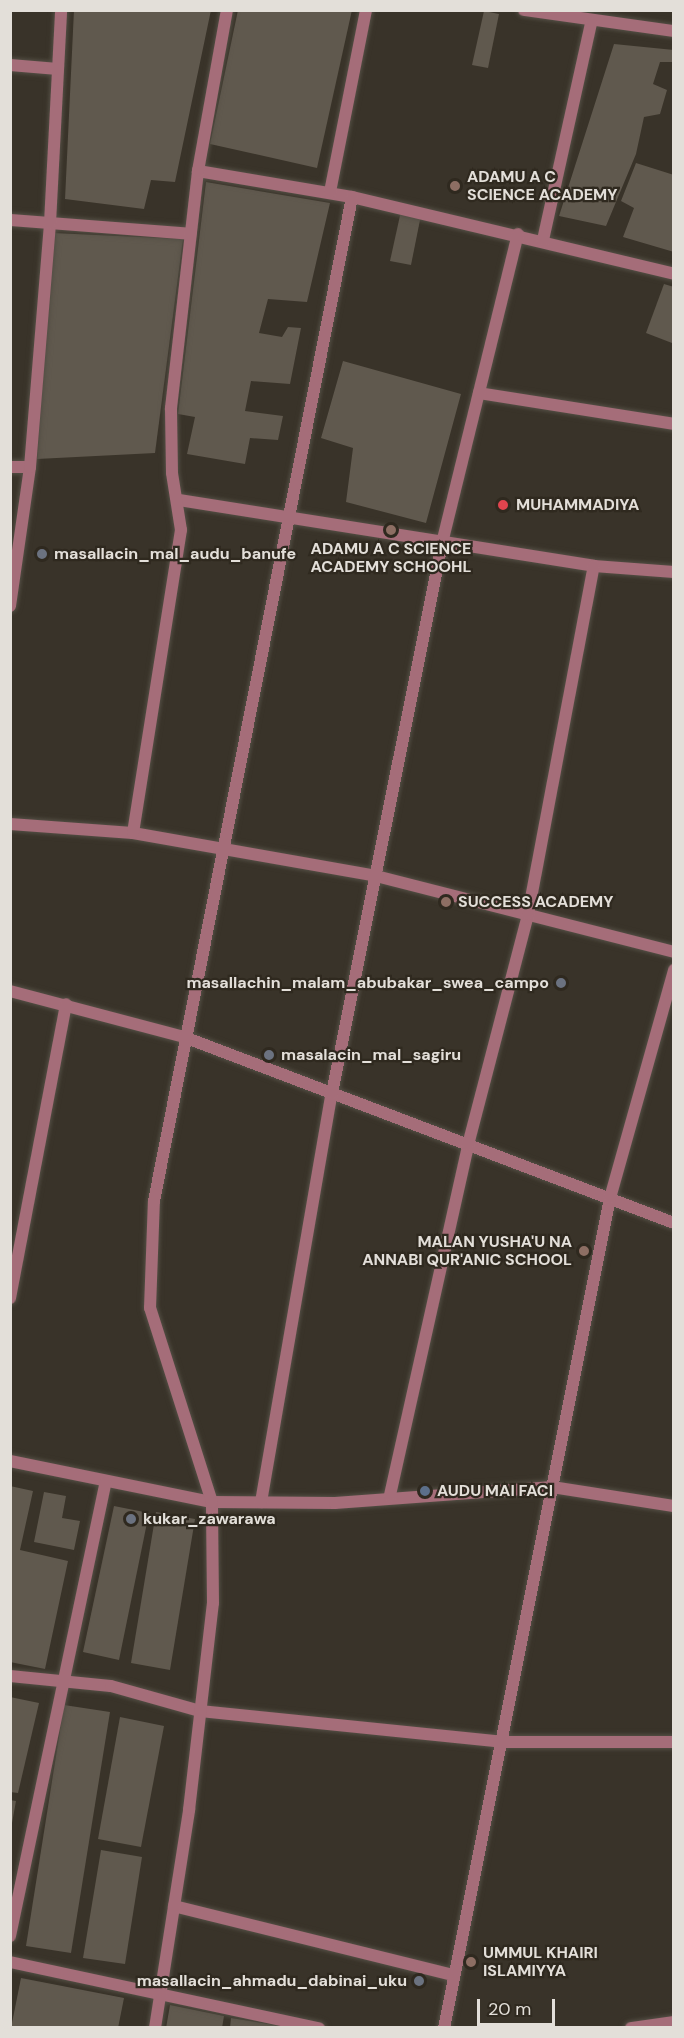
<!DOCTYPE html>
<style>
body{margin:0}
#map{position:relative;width:684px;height:2038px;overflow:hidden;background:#393329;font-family:"DM Sans",sans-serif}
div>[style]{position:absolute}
.building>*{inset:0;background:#60594e}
.roads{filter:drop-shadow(0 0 2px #544f45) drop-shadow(0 0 2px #544f45)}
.street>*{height:12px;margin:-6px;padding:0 6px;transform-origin:6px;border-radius:6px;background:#a56d79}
.dots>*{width:16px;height:16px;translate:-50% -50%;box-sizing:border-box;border:3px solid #2f291f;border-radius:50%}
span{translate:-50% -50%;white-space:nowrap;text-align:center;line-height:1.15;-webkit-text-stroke:4.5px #2f291f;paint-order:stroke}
.poi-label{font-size:16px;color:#e3dfd9;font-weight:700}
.left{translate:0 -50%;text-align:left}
.right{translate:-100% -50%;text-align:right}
.frame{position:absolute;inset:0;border:12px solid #e3dfd9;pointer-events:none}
.scale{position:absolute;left:477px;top:1999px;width:78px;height:27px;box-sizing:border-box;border:3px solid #e3dfd9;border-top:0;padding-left:8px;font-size:18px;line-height:21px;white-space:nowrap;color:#e3dfd9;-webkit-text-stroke:4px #2f291f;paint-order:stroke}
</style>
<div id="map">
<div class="building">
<i style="clip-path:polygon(74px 10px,211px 10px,175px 182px,151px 180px,144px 209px,65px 199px)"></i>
<i style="clip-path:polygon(238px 10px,352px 10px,317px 168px,210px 144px)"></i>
<i style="clip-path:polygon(484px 11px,499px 14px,488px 68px,472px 65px)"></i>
<i style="clip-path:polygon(614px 44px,674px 50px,674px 62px,660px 62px,653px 84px,667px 90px,660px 114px,644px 117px,636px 154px,606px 226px,559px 216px)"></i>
<i style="clip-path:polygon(636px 163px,674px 175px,674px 252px,623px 237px,634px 208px,621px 201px)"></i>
<i style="clip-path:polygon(206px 182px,330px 203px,307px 302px,268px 299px,259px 333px,282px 337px,288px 327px,301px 328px,290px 384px,251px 381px,245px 411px,283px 416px,278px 440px,250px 438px,245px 464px,187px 454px,195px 417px,178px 414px)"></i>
<i style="clip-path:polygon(401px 211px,421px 215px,411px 265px,390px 261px)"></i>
<i style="clip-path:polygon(53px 233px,183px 239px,155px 453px,37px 459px)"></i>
<i style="clip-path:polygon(664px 284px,674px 287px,672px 343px,646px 333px)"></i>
<i style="clip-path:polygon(343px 361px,461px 394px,426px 523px,346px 502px,353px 448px,321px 438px)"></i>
<i style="clip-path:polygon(10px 1486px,33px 1491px,20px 1550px,68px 1561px,45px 1669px,10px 1662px)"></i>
<i style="clip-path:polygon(44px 1492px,66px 1496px,62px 1518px,80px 1521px,74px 1550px,34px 1542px)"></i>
<i style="clip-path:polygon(114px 1506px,149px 1513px,119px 1660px,83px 1652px)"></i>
<i style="clip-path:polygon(156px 1512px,195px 1519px,170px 1670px,131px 1663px)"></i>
<i style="clip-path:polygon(10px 1697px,39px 1703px,18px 1793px,10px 1792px)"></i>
<i style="clip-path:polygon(64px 1705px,110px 1712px,71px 1953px,26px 1946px)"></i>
<i style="clip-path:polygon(120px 1717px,164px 1726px,141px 1847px,98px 1839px)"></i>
<i style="clip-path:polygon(10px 1800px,16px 1801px,12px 1823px,10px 1823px)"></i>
<i style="clip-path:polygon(101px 1850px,142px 1857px,125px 1964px,83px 1958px)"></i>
<i style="clip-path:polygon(21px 1978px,124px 1998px,118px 2028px,11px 2028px)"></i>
<i style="clip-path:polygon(170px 2005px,224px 2016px,222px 2028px,166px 2028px)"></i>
<i style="clip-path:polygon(231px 2018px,281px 2026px,281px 2028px,230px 2028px)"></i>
</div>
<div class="roads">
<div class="street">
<i style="left:524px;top:10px;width:151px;rotate:8deg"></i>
<i style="left:10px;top:65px;width:48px;rotate:4.8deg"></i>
<i style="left:198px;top:171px;width:156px;rotate:9.6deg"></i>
<i style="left:352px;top:197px;width:331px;rotate:13.4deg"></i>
<i style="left:330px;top:192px;width:186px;rotate:-78.8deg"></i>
<i style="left:10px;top:220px;width:181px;rotate:4.4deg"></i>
<i style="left:543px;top:240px;width:222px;rotate:-77.5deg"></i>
<i style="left:479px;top:393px;width:197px;rotate:9deg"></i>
<i style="left:10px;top:467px;width:20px"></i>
<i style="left:179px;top:500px;width:420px;rotate:9deg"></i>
<i style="left:594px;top:566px;width:80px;rotate:4.3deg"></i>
<i style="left:10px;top:606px;width:140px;rotate:-81.8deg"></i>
<i style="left:30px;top:467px;width:245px;rotate:-85.3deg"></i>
<i style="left:50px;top:223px;width:213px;rotate:-87deg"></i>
<i style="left:10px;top:824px;width:123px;rotate:4.2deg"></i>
<i style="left:133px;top:833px;width:247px;rotate:10deg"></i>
<i style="left:376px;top:876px;width:308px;rotate:14.3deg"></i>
<i style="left:133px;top:833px;width:307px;rotate:-81deg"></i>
<i style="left:181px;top:530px;width:58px;rotate:-99deg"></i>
<i style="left:172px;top:473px;width:65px;rotate:-90.9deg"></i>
<i style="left:171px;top:408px;width:239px;rotate:-83.5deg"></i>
<i style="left:198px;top:171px;width:164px;rotate:-79.8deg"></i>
<i style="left:10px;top:991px;width:180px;rotate:14.8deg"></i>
<i style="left:184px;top:1037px;width:524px;rotate:20.79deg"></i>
<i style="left:10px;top:1298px;width:299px;rotate:-79.2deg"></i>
<i style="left:10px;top:1461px;width:206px;rotate:11.5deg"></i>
<i style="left:212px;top:1502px;width:123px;rotate:0.5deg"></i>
<i style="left:335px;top:1503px;width:218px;rotate:-4.2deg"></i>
<i style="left:552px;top:1487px;width:123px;rotate:8.9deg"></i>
<i style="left:390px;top:1495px;width:359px;rotate:-77.4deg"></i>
<i style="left:468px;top:1145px;width:239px;rotate:-75.4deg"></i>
<i style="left:528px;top:914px;width:354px;rotate:-79.3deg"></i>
<i style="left:261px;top:1502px;width:415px;rotate:-80.2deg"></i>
<i style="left:332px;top:1093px;width:565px;rotate:-78.67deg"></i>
<i style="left:443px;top:539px;width:314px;rotate:-76.2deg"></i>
<i style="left:10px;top:1676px;width:101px;rotate:5.7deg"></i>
<i style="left:111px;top:1686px;width:92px;rotate:15.7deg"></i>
<i style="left:200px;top:1711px;width:306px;rotate:5.8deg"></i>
<i style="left:504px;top:1742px;width:170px"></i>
<i style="left:174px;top:1906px;width:287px;rotate:13.9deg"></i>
<i style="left:10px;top:1936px;width:465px;rotate:-78.1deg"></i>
<i style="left:10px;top:1962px;width:316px;rotate:12.1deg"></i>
<i style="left:155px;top:2028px;width:221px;rotate:-81.1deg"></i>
<i style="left:189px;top:1810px;width:208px;rotate:-83.4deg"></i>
<i style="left:213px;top:1603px;width:101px;rotate:-90.6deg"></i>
<i style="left:212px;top:1502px;width:204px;rotate:-107.7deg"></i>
<i style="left:150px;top:1308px;width:107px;rotate:-87.9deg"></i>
<i style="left:154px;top:1201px;width:1023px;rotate:-78.84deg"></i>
<i style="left:444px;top:2028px;width:846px;rotate:-78.69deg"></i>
<i style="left:610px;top:1198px;width:237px;rotate:-74.3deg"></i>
<i style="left:631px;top:2028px;width:43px;rotate:-7.9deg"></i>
</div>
</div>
<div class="dots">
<i style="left:455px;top:186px;background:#8d6e63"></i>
<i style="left:503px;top:505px;background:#e0444e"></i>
<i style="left:391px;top:530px;background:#8d6e63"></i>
<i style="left:42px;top:554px;background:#6b7280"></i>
<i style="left:446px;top:902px;background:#8d6e63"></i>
<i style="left:561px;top:983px;background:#6b7280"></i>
<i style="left:269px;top:1055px;background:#6b7280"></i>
<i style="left:584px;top:1251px;background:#8d6e63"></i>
<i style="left:425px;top:1491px;background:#5c6f8a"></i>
<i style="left:131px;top:1519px;background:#6b7280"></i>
<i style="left:471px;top:1962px;background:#8d6e63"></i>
<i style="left:419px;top:1981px;background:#6b7280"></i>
</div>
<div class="poi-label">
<span class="left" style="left:467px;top:186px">ADAMU A C<br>SCIENCE ACADEMY</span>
<span class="left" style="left:516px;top:505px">MUHAMMADIYA</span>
<span style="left:391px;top:558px">ADAMU A C SCIENCE<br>ACADEMY SCHOOHL</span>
<span class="left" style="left:54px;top:554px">masallacin_mal_audu_banufe</span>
<span class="left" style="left:458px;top:902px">SUCCESS ACADEMY</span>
<span class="right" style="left:549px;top:983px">masallachin_malam_abubakar_swea_campo</span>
<span class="left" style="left:281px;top:1055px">masalacin_mal_sagiru</span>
<span class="right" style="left:572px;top:1251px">MALAN YUSHA'U NA<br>ANNABI QUR'ANIC SCHOOL</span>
<span class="left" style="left:437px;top:1491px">AUDU MAI FACI</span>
<span class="left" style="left:143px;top:1519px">kukar_zawarawa</span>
<span class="left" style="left:483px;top:1962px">UMMUL KHAIRI<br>ISLAMIYYA</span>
<span class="right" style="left:407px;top:1981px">masallacin_ahmadu_dabinai_uku</span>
</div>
<div class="frame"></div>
<div class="scale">20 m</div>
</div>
